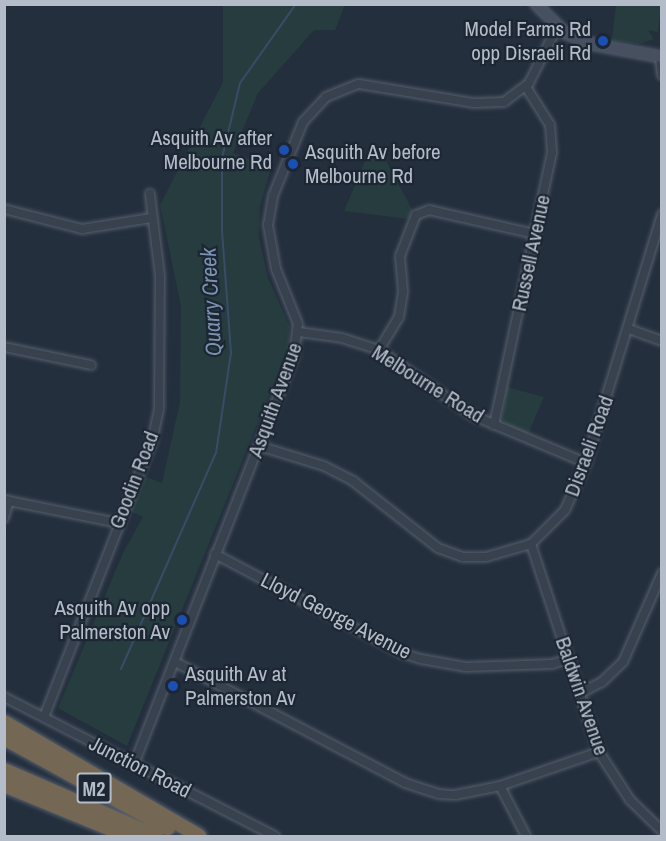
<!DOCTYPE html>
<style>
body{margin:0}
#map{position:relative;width:666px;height:841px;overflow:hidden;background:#242f3e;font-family:"Archivo Narrow",sans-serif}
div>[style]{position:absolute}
.green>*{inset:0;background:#263c3f}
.stream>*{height:2px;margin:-1px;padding:0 1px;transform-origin:1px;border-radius:1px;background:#394c67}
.roads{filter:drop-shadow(0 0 2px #565f6c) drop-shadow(0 0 2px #565f6c)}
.street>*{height:8px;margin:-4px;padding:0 4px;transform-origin:4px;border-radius:4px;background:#38414e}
.secondary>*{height:10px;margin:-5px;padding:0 5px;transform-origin:5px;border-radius:5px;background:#465061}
.highway>*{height:14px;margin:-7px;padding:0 7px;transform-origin:7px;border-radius:7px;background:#746855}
.dots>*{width:16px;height:16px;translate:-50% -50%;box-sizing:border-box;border:3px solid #1d2633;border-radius:50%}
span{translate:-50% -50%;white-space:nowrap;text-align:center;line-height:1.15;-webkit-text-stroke:4.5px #1d2633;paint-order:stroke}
.shield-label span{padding:2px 4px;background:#1d2633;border:2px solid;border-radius:4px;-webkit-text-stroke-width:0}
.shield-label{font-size:20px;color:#b4bcc9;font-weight:700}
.poi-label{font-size:21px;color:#b4bcc9}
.right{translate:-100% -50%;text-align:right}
.left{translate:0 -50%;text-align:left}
.street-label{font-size:21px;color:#b4bcc9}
.water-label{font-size:22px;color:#7c92b1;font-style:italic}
.frame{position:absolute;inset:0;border:6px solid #b4bcc9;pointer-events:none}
</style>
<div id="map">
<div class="green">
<i style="clip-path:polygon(223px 5px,345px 5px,335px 30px,314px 30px,258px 93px,233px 153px,271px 168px,260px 206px,259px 237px,268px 278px,290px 327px,288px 348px,127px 746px,58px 708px,123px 553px,143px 517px,130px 511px,144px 476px,162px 483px,180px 402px,181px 306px,160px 205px,223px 82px)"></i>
<i style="clip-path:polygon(616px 5px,661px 5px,658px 32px,648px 30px,654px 39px,639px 44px,612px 41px)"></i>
<i style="clip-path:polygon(371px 147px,380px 150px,413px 211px,408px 219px,344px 211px)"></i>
<i style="clip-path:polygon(507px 387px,544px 397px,528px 434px,508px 426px,502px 419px)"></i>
</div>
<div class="stream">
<i style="left:121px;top:669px;width:236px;rotate:-66.3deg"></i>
<i style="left:216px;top:453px;width:101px;rotate:-81.5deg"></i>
<i style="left:231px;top:353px;width:124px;rotate:-94.2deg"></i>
<i style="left:222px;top:229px;width:71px;rotate:-90deg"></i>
<i style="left:222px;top:158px;width:77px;rotate:-76.5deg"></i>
<i style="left:240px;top:83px;width:97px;rotate:-54.7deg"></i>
</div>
<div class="roads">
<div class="street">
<i style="left:660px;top:57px;width:18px;rotate:84deg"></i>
<i style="left:4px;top:209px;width:81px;rotate:14.4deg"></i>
<i style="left:82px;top:229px;width:70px;rotate:-9.1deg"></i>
<i style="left:629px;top:329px;width:35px;rotate:20deg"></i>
<i style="left:299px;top:332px;width:43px;rotate:7.9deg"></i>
<i style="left:342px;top:338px;width:39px;rotate:18deg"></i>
<i style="left:379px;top:350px;width:113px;rotate:35deg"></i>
<i style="left:472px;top:415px;width:124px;rotate:22.8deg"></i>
<i style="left:4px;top:347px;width:89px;rotate:11.7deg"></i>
<i style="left:379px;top:350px;width:39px;rotate:-59deg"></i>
<i style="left:399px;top:317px;width:26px;rotate:-81deg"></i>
<i style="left:403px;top:291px;width:35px;rotate:-95deg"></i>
<i style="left:400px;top:256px;width:44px;rotate:-68.7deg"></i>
<i style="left:416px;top:215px;width:14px;rotate:-21deg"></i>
<i style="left:429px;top:210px;width:109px;rotate:12.8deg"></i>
<i style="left:494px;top:425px;width:278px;rotate:-78deg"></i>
<i style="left:552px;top:153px;width:28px;rotate:-94deg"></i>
<i style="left:550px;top:125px;width:45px;rotate:-122.3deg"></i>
<i style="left:259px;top:446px;width:68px;rotate:17.1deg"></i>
<i style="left:324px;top:466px;width:33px;rotate:27deg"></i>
<i style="left:353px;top:481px;width:108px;rotate:38.2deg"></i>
<i style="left:438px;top:548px;width:27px;rotate:20deg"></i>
<i style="left:463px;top:557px;width:23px"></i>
<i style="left:486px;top:557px;width:47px;rotate:-16.1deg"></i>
<i style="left:531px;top:544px;width:48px;rotate:-45deg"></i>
<i style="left:565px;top:510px;width:51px;rotate:-65.9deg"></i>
<i style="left:586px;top:463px;width:260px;rotate:-73deg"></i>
<i style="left:4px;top:500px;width:116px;rotate:11.4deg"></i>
<i style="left:4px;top:518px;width:18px;rotate:-74deg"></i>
<i style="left:531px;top:544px;width:219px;rotate:71.9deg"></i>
<i style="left:599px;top:752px;width:57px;rotate:57.1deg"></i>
<i style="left:630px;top:800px;width:45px;rotate:44.1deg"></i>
<i style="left:215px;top:554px;width:212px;rotate:27.9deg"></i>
<i style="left:402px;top:653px;width:20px;rotate:18deg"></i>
<i style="left:421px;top:659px;width:46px;rotate:10.1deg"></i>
<i style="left:466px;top:667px;width:86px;rotate:-2deg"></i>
<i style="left:552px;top:664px;width:17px;rotate:-17deg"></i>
<i style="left:175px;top:662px;width:260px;rotate:27.7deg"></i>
<i style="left:405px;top:783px;width:36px;rotate:18deg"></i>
<i style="left:439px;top:794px;width:16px;rotate:4deg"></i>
<i style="left:455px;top:795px;width:46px;rotate:-11.3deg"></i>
<i style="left:500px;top:786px;width:105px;rotate:-19deg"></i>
<i style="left:579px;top:694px;width:26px;rotate:-28deg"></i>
<i style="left:602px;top:682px;width:29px;rotate:-44deg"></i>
<i style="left:623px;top:662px;width:97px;rotate:-66.3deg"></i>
<i style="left:4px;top:697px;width:305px;rotate:27.2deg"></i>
<i style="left:44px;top:717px;width:295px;rotate:-68.6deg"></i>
<i style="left:152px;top:442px;width:35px;rotate:-78deg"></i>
<i style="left:159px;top:408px;width:132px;rotate:-89.6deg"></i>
<i style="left:160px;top:276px;width:83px;rotate:-97deg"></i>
<i style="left:134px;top:764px;width:439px;rotate:-68.6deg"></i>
<i style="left:294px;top:355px;width:31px;rotate:-83deg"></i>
<i style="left:298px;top:324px;width:59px;rotate:-111.8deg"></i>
<i style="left:276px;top:269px;width:45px;rotate:-100.3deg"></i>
<i style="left:268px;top:225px;width:29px;rotate:-80deg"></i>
<i style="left:273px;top:196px;width:80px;rotate:-67.9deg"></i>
<i style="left:303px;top:122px;width:34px;rotate:-47deg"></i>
<i style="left:326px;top:97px;width:35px;rotate:-22deg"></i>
<i style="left:359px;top:84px;width:117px;rotate:9.4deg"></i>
<i style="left:474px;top:103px;width:30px;rotate:-2deg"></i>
<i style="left:504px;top:102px;width:31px;rotate:-37deg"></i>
<i style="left:529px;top:83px;width:63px;rotate:-63.4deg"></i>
<i style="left:500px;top:786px;width:56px;rotate:62.5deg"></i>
</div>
<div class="secondary">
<i style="left:536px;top:4px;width:41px;rotate:45deg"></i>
<i style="left:565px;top:33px;width:28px;rotate:23deg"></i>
<i style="left:591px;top:44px;width:72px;rotate:10.4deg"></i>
</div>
<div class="highway">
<i style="left:4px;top:722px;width:226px;rotate:30.3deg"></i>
<i style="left:4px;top:738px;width:187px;rotate:28.8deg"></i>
<i style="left:4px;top:770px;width:166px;rotate:23.5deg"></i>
<i style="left:4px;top:785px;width:134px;rotate:22.4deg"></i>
</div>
</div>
<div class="dots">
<i style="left:603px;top:41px;background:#1a4fb4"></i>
<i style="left:284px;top:150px;background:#1a4fb4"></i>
<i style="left:293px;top:164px;background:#1a4fb4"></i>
<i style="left:182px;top:620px;background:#1a4fb4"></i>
<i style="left:173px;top:686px;background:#1a4fb4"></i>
</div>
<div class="shield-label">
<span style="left:94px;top:788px">M2</span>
</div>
<div class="poi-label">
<span class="right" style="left:591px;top:41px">Model Farms Rd<br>opp Disraeli Rd</span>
<span class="right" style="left:272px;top:150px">Asquith Av after<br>Melbourne Rd</span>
<span class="left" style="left:305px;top:164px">Asquith Av before<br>Melbourne Rd</span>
<span class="right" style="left:170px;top:620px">Asquith Av opp<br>Palmerston Av</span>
<span class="left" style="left:185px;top:686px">Asquith Av at<br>Palmerston Av</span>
</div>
<div class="street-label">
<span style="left:531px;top:253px;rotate:-78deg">Russell Avenue</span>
<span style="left:428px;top:384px;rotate:32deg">Melbourne Road</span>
<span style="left:275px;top:400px;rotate:-70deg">Asquith Avenue</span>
<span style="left:589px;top:446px;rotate:-70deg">Disraeli Road</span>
<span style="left:134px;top:480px;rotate:-69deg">Goodin Road</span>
<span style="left:336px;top:616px;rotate:27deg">Lloyd George Avenue</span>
<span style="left:582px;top:696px;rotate:71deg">Baldwin Avenue</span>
<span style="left:140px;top:767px;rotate:27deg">Junction Road</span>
</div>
<div class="water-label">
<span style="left:211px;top:302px;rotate:-93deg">Quarry Creek</span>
</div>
<div class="frame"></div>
</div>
